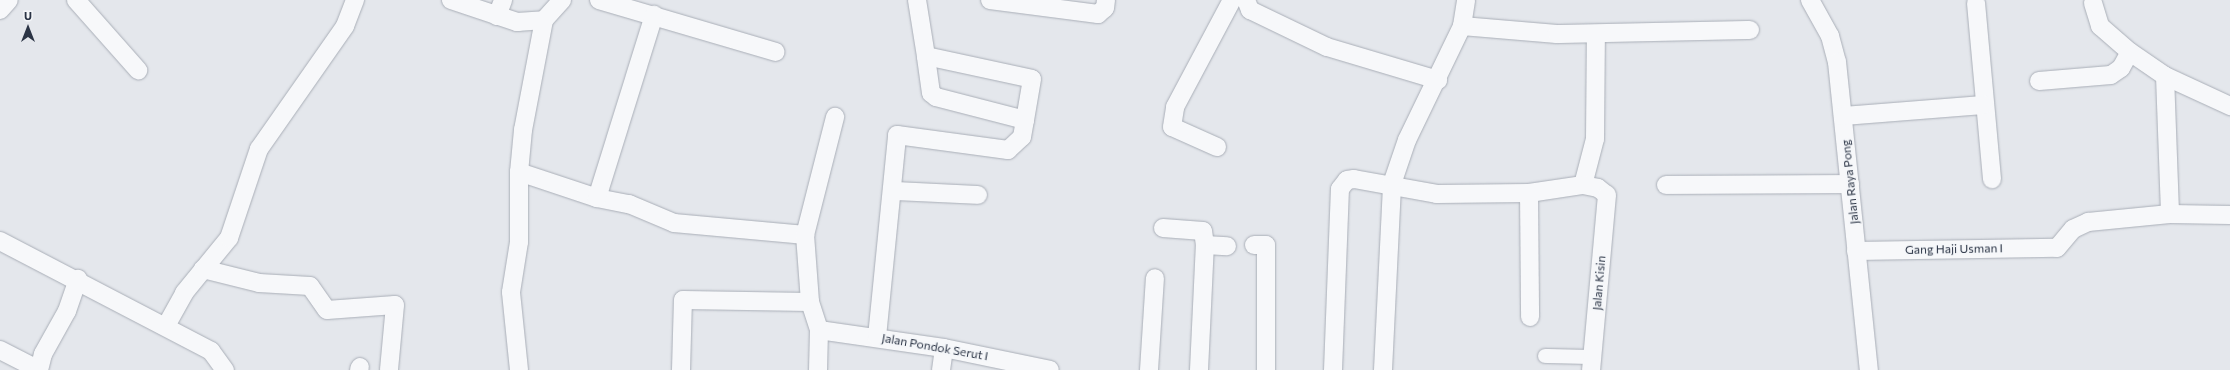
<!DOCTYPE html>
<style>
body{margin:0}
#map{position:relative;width:2230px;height:370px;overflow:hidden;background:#e4e7ec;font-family:Commissioner,sans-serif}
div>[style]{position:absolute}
.roads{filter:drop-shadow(0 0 1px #a9aeb7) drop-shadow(0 0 1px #a9aeb7)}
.pedestrian>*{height:14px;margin:-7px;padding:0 7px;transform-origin:7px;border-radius:7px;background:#f7f8fa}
.minor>*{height:18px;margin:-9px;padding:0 9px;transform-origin:9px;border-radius:9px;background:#f7f8fa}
span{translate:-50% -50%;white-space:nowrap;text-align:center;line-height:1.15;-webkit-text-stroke:3px #f4f6f9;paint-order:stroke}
.street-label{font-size:12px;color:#2b3445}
.north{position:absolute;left:8px;top:8px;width:40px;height:40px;-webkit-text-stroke:3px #f4f6f9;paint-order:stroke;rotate:0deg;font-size:11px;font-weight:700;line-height:16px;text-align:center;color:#2b3445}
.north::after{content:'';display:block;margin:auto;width:14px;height:18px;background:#2b3445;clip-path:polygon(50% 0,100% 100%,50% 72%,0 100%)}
</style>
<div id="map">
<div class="roads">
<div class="pedestrian">
<i style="left:1545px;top:356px;width:48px;rotate:1.2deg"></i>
</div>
<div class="minor">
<i style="left:76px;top:0;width:94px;rotate:48.5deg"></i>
<i style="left:451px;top:0;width:70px;rotate:18.4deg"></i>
<i style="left:517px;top:22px;width:27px;rotate:-4deg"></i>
<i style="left:544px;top:20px;width:112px;rotate:100.8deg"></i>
<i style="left:523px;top:130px;width:42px;rotate:95.4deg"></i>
<i style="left:519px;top:172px;width:82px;rotate:18.4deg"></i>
<i style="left:597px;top:198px;width:33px;rotate:11deg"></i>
<i style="left:629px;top:204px;width:49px;rotate:22.9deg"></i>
<i style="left:674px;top:223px;width:132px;rotate:5.2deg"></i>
<i style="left:805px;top:235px;width:67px;rotate:85.7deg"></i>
<i style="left:810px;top:302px;width:29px;rotate:72deg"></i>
<i style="left:819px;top:330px;width:40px;rotate:91.4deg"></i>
<i style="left:599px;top:0;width:184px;rotate:16.4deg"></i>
<i style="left:917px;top:0;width:57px;rotate:80.9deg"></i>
<i style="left:926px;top:56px;width:108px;rotate:12.2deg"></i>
<i style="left:1032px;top:79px;width:42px;rotate:99.7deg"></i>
<i style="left:1025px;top:120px;width:92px;rotate:-165.5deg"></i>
<i style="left:936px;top:97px;width:6px;rotate:-141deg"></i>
<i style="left:931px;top:93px;width:37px;rotate:-98deg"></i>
<i style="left:990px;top:0;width:109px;rotate:7.4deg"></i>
<i style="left:1098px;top:14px;width:9px;rotate:-41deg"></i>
<i style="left:1105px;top:8px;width:8px;rotate:-83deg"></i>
<i style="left:1246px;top:0;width:11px;rotate:68deg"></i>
<i style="left:1250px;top:10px;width:85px;rotate:25.7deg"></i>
<i style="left:1327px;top:47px;width:116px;rotate:16.6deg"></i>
<i style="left:1810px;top:0;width:41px;rotate:60.9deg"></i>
<i style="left:1830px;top:36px;width:27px;rotate:75deg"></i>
<i style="left:1837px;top:62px;width:310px;rotate:84.1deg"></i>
<i style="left:1976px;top:3px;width:177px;rotate:84.8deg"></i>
<i style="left:2093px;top:3px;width:24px;rotate:73deg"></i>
<i style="left:2100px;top:26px;width:40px;rotate:41deg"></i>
<i style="left:2130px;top:52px;width:42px;rotate:34.4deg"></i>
<i style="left:2165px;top:76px;width:72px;rotate:24.8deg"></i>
<i style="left:0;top:10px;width:13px;rotate:-48deg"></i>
<i style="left:497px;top:16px;width:17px;rotate:-69deg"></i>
<i style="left:544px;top:20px;width:27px;rotate:-48deg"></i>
<i style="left:1462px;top:26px;width:95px;rotate:4.8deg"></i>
<i style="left:1557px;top:34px;width:193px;rotate:-1.2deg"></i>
<i style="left:2165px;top:76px;width:138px;rotate:87.9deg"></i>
<i style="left:2039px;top:81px;width:72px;rotate:-4.8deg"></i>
<i style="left:2111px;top:75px;width:12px;rotate:-35deg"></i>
<i style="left:2121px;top:68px;width:18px;rotate:-61deg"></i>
<i style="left:1843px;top:116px;width:141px;rotate:-4.5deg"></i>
<i style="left:1217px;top:147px;width:49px;rotate:-156deg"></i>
<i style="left:1172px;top:127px;width:20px;rotate:-81deg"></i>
<i style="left:1175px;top:107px;width:121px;rotate:-62deg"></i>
<i style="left:1583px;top:185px;width:48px;rotate:-75.4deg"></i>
<i style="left:1595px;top:139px;width:105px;rotate:-89.5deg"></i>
<i style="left:1666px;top:185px;width:184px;rotate:-0.3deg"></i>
<i style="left:894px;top:191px;width:84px;rotate:2.7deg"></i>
<i style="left:1529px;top:193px;width:124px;rotate:89.5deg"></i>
<i style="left:597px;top:198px;width:192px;rotate:-72.7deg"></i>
<i style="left:1163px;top:228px;width:40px;rotate:4.3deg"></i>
<i style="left:1203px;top:231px;width:14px;rotate:82deg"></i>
<i style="left:1205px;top:245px;width:22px;rotate:3deg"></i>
<i style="left:805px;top:235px;width:122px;rotate:-75.7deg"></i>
<i style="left:0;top:241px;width:238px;rotate:27.5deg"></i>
<i style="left:211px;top:351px;width:24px;rotate:54deg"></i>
<i style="left:1254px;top:245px;width:12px"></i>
<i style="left:1266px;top:245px;width:125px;rotate:90deg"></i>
<i style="left:1856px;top:251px;width:201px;rotate:-0.9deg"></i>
<i style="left:2057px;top:248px;width:25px;rotate:-50deg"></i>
<i style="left:2073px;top:229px;width:17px;rotate:-25deg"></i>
<i style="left:2088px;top:222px;width:82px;rotate:-5.6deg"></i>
<i style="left:2170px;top:214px;width:60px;rotate:1deg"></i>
<i style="left:203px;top:269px;width:58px;rotate:14deg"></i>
<i style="left:259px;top:283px;width:51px;rotate:3.4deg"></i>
<i style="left:310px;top:286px;width:29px;rotate:55deg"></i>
<i style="left:327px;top:310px;width:68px;rotate:-4.2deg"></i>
<i style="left:395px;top:305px;width:65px;rotate:95.3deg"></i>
<i style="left:166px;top:326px;width:38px;rotate:-61deg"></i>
<i style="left:184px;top:293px;width:71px;rotate:-50.7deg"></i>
<i style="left:229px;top:238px;width:94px;rotate:-71.4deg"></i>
<i style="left:259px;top:149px;width:150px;rotate:-55deg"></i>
<i style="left:345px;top:26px;width:28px;rotate:-69deg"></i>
<i style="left:819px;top:330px;width:126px;rotate:8.2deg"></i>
<i style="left:944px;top:348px;width:108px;rotate:11.7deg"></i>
<i style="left:877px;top:337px;width:203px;rotate:-84.3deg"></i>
<i style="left:897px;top:135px;width:112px;rotate:7.7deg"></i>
<i style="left:1008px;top:150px;width:19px;rotate:-43deg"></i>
<i style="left:1022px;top:137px;width:17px;rotate:-80deg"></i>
<i style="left:0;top:350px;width:44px;rotate:27.1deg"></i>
<i style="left:39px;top:370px;width:16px;rotate:-76deg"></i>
<i style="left:43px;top:354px;width:49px;rotate:-60.8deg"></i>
<i style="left:67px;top:311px;width:34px;rotate:-71deg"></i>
<i style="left:359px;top:370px;width:3px;rotate:-72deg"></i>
<i style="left:519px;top:370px;width:78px;rotate:-95.9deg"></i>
<i style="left:511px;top:292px;width:51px;rotate:-80.9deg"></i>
<i style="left:519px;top:242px;width:70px;rotate:-90deg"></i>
<i style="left:681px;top:370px;width:70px;rotate:-88.4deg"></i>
<i style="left:683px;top:300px;width:127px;rotate:0.9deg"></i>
<i style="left:941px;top:370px;width:22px;rotate:-82deg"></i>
<i style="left:1149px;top:370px;width:92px;rotate:-86.3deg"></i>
<i style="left:1199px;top:370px;width:125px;rotate:-87.3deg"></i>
<i style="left:1333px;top:370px;width:181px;rotate:-87.8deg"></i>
<i style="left:1340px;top:189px;width:11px;rotate:-52deg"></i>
<i style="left:1347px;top:180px;width:7px;rotate:-8deg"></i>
<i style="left:1354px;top:179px;width:84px;rotate:10.2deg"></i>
<i style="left:1437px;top:194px;width:92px;rotate:-0.6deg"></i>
<i style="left:1529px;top:193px;width:55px;rotate:-8.4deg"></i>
<i style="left:1583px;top:185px;width:15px;rotate:11deg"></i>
<i style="left:1598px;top:188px;width:11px;rotate:38deg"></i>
<i style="left:1607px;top:195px;width:176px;rotate:95.2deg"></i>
<i style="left:1383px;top:370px;width:186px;rotate:-87.2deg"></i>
<i style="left:1392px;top:184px;width:46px;rotate:-71.2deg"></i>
<i style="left:1407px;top:140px;width:127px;rotate:-64.2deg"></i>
<i style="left:1462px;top:26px;width:26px;rotate:-81deg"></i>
</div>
</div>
<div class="street-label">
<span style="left:1850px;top:182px;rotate:-96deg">Jalan Raya Pong</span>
<span style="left:1954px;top:249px;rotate:-1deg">Gang Haji Usman I</span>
<span style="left:1599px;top:283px;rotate:-85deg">Jalan Kisin</span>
<span style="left:935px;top:347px;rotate:10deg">Jalan Pondok Serut I</span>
</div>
<div class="north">U</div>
</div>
